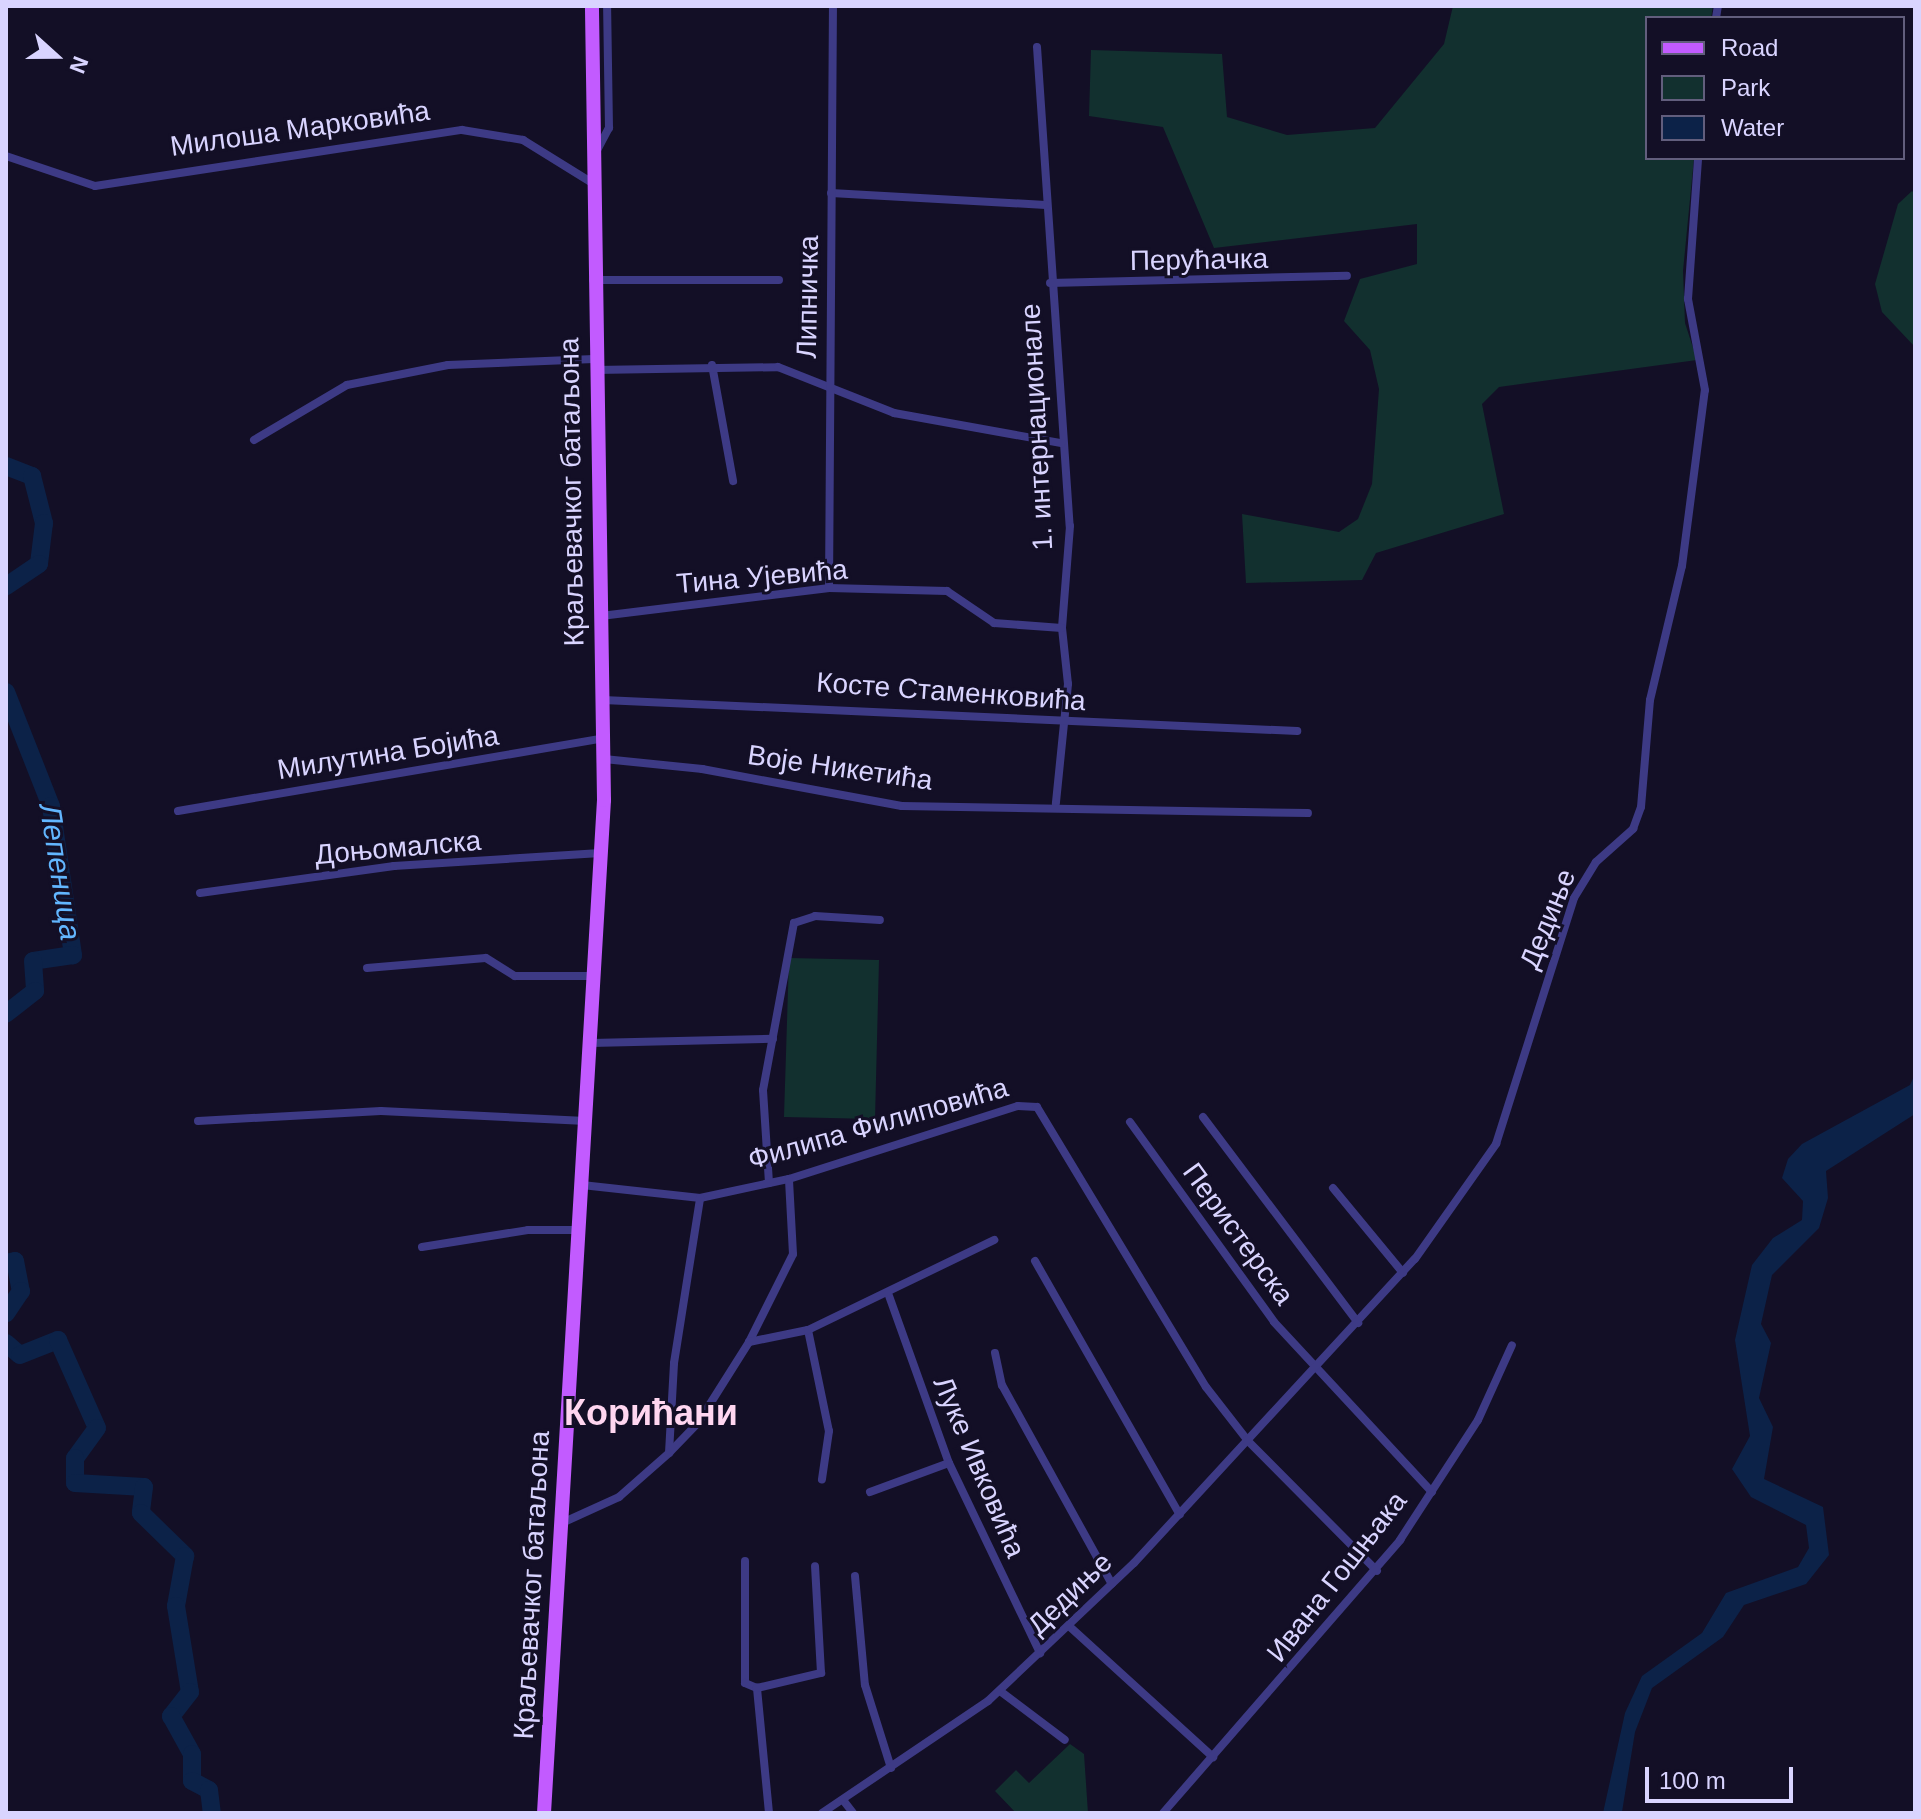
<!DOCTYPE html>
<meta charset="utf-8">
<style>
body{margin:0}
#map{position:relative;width:1921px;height:1819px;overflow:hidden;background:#130f26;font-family:Arial,sans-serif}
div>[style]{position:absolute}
.green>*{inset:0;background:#12302f}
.water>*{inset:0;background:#0c2248}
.stream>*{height:3px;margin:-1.5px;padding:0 1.5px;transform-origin:1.5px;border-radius:1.5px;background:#0c2248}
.river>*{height:18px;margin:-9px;padding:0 9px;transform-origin:9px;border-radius:9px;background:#0c2248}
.minor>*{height:8px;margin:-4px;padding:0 4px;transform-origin:4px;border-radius:4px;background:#3d3a85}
.primary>*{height:14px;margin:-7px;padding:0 7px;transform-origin:7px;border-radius:7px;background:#c25bff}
span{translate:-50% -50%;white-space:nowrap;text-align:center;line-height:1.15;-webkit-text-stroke:6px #130f26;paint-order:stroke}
.street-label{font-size:28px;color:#d9d4ff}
.water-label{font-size:30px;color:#62b6ff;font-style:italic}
.district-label{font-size:36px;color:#ffd6f0;font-weight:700}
.frame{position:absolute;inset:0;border:8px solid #d9d4ff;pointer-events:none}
.legend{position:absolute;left:1645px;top:16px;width:260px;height:144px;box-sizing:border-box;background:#130f26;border:2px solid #625e7d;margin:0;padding:10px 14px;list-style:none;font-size:24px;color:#d9d4ff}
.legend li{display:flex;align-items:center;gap:16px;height:40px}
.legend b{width:40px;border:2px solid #625e7d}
.north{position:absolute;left:16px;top:16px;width:80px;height:80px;-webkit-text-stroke:6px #130f26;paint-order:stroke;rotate:111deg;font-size:22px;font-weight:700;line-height:32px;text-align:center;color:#d9d4ff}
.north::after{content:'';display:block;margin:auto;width:28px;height:36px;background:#d9d4ff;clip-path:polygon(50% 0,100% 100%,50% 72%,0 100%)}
.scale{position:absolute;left:1645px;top:1767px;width:148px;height:36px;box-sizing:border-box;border:4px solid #d9d4ff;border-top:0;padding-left:10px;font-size:24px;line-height:28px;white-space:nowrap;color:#d9d4ff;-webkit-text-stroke:6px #130f26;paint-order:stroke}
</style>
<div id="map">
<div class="green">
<i style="clip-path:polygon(1453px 6px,1713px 6px,1711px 18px,1647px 18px,1647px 158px,1694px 158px,1683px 271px,1685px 323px,1697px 360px,1499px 387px,1482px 404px,1504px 514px,1376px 553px,1362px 580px,1246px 583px,1242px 514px,1339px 532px,1358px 519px,1372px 484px,1379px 389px,1370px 350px,1344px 321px,1360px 279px,1417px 264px,1417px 224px,1214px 248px,1163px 127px,1089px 116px,1091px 50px,1222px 54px,1227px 117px,1287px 135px,1375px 128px,1444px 44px)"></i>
<i style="clip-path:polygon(1912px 191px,1915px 194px,1915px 347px,1882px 312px,1875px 284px,1898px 204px)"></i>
<i style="clip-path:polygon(789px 958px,879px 960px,875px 1119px,784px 1117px)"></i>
<i style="clip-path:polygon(1070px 1744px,1084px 1754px,1088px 1813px,1016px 1813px,995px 1791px,1016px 1770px,1029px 1783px)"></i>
</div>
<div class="water">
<i style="clip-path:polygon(1915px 1074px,1915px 1114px,1826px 1171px,1828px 1198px,1819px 1228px,1772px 1275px,1761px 1324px,1771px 1343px,1759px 1398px,1773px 1427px,1764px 1479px,1823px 1507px,1829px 1555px,1806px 1584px,1744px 1605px,1723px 1637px,1652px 1688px,1635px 1732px,1622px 1812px,1603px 1813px,1625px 1713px,1642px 1676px,1702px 1633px,1726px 1593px,1798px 1567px,1809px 1548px,1806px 1525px,1751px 1497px,1732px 1469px,1750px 1436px,1735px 1340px,1752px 1265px,1773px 1238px,1802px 1220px,1803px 1201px,1782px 1178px,1788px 1159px,1802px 1144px,1910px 1085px)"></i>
</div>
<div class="stream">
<i style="left:1915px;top:912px;width:16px;rotate:90deg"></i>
</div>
<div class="river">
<i style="left:6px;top:466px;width:28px;rotate:21deg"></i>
<i style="left:32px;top:476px;width:49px;rotate:75.7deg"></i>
<i style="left:44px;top:523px;width:41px;rotate:97deg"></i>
<i style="left:39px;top:564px;width:40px;rotate:146deg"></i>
<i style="left:6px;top:692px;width:123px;rotate:68.5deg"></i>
<i style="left:51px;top:806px;width:151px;rotate:81.6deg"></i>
<i style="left:73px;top:955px;width:40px;rotate:171.5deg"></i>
<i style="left:33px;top:961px;width:30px;rotate:86deg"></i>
<i style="left:35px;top:991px;width:37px;rotate:142deg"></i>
<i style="left:6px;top:1263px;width:9px;rotate:-13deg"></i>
<i style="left:15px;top:1261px;width:31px;rotate:79deg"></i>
<i style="left:21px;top:1291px;width:27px;rotate:124deg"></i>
<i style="left:6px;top:1343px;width:18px;rotate:41deg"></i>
<i style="left:20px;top:1355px;width:41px;rotate:-21.5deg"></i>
<i style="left:58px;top:1340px;width:96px;rotate:66.1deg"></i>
<i style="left:97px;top:1428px;width:37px;rotate:126deg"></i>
<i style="left:75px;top:1458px;width:25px;rotate:90deg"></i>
<i style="left:75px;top:1483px;width:69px;rotate:3.3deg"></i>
<i style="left:144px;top:1487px;width:26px;rotate:97deg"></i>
<i style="left:141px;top:1513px;width:62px;rotate:44.3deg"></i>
<i style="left:185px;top:1556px;width:51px;rotate:100.2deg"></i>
<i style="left:176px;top:1606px;width:87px;rotate:80.8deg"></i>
<i style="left:190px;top:1692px;width:31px;rotate:128deg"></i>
<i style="left:171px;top:1716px;width:43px;rotate:61.1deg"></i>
<i style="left:192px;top:1754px;width:27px;rotate:90deg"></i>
<i style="left:192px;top:1781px;width:19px;rotate:28deg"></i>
<i style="left:209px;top:1790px;width:23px;rotate:83deg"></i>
</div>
<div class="minor">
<i style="left:1716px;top:18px;width:12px;rotate:-81deg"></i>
<i style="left:1037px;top:47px;width:480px;rotate:86.1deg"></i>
<i style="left:1070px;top:526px;width:102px;rotate:94.5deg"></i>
<i style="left:1062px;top:628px;width:56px;rotate:83.9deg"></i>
<i style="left:1068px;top:684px;width:120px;rotate:95.8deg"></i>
<i style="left:6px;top:156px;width:94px;rotate:18.6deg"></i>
<i style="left:95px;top:186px;width:371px;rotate:-8.7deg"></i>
<i style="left:462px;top:130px;width:62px;rotate:9.3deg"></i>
<i style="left:523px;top:140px;width:84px;rotate:31.8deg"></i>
<i style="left:594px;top:156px;width:32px;rotate:-62deg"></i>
<i style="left:609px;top:128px;width:122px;rotate:-90.9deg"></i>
<i style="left:831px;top:193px;width:215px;rotate:3.2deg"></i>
<i style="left:593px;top:280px;width:186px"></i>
<i style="left:1050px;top:283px;width:297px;rotate:-1.4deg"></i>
<i style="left:712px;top:365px;width:118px;rotate:79.7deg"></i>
<i style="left:595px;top:370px;width:183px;rotate:-0.9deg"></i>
<i style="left:778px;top:367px;width:125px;rotate:21.6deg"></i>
<i style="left:894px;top:413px;width:170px;rotate:10.2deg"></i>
<i style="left:254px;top:440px;width:108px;rotate:-30.6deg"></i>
<i style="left:347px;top:385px;width:103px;rotate:-11.2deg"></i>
<i style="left:448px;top:365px;width:146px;rotate:-2.4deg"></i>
<i style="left:829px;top:588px;width:582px;rotate:-89.61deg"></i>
<i style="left:601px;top:616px;width:230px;rotate:-7deg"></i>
<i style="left:829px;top:588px;width:118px;rotate:1.5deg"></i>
<i style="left:947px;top:591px;width:57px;rotate:34.2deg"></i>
<i style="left:994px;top:623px;width:68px;rotate:4.2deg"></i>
<i style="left:603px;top:700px;width:695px;rotate:2.56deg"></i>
<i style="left:604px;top:759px;width:99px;rotate:5.8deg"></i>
<i style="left:702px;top:769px;width:203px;rotate:10.5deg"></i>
<i style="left:902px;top:806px;width:406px;rotate:1deg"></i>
<i style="left:178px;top:811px;width:431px;rotate:-9.7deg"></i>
<i style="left:200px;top:893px;width:196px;rotate:-7.9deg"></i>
<i style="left:394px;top:866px;width:207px;rotate:-3.6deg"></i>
<i style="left:367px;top:968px;width:119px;rotate:-4.8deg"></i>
<i style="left:486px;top:958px;width:34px;rotate:32deg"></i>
<i style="left:515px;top:976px;width:79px"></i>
<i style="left:591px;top:1043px;width:182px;rotate:-1.3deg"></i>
<i style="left:1203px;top:1117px;width:258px;rotate:53deg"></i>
<i style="left:198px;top:1121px;width:183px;rotate:-3.1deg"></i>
<i style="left:381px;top:1111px;width:205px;rotate:2.8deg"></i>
<i style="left:1130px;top:1122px;width:246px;rotate:54.2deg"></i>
<i style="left:1274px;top:1322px;width:232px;rotate:47.1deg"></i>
<i style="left:769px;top:1183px;width:93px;rotate:-93.7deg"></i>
<i style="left:763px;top:1090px;width:170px;rotate:-79.5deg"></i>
<i style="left:794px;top:923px;width:22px;rotate:-18deg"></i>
<i style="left:815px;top:916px;width:65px;rotate:3.5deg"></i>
<i style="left:582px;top:1185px;width:119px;rotate:6.3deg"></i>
<i style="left:700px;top:1198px;width:91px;rotate:-12.1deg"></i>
<i style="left:789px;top:1179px;width:240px;rotate:-17.7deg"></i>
<i style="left:1018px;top:1106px;width:19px;rotate:3deg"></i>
<i style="left:1037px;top:1107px;width:327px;rotate:58.9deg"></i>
<i style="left:1206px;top:1387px;width:68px;rotate:52.1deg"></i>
<i style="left:1248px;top:1441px;width:183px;rotate:45.2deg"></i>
<i style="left:1333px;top:1188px;width:110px;rotate:50.5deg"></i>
<i style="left:422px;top:1247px;width:107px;rotate:-9.1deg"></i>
<i style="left:528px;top:1230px;width:52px"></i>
<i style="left:1035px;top:1261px;width:292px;rotate:60.3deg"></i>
<i style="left:888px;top:1293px;width:181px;rotate:70.3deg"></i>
<i style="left:949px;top:1463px;width:211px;rotate:64.4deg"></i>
<i style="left:808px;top:1330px;width:103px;rotate:78.3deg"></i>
<i style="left:829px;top:1431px;width:49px;rotate:98.3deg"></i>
<i style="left:749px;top:1342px;width:98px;rotate:-63.4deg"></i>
<i style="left:793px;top:1254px;width:75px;rotate:-93.1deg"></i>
<i style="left:995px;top:1353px;width:33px;rotate:78deg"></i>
<i style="left:1002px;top:1385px;width:227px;rotate:61.1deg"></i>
<i style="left:669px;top:1453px;width:90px;rotate:-86.8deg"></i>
<i style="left:674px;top:1363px;width:167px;rotate:-81deg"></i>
<i style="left:870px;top:1492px;width:84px;rotate:-20.2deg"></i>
<i style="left:562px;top:1523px;width:63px;rotate:-24.5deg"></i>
<i style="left:619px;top:1497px;width:67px;rotate:-41.3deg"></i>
<i style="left:669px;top:1453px;width:42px;rotate:-46deg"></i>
<i style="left:698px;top:1423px;width:96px;rotate:-57.8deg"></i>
<i style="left:749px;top:1342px;width:60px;rotate:-11.5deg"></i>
<i style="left:808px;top:1330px;width:207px;rotate:-25.8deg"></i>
<i style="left:745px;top:1561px;width:122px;rotate:90deg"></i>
<i style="left:745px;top:1683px;width:13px;rotate:23deg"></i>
<i style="left:855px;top:1576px;width:109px;rotate:84.8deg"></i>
<i style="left:865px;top:1685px;width:87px;rotate:72.6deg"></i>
<i style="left:1069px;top:1626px;width:195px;rotate:42.3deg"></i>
<i style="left:1000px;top:1691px;width:81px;rotate:37deg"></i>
<i style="left:843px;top:1800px;width:16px;rotate:52deg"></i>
<i style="left:769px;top:1813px;width:126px;rotate:-95.5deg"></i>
<i style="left:757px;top:1688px;width:66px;rotate:-13.2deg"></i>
<i style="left:821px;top:1673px;width:107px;rotate:-93.2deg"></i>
<i style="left:822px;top:1813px;width:200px;rotate:-34deg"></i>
<i style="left:988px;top:1701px;width:201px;rotate:-43.4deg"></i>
<i style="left:1134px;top:1563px;width:414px;rotate:-47.3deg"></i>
<i style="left:1415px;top:1259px;width:141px;rotate:-54.8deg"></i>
<i style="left:1496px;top:1144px;width:258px;rotate:-72.4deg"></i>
<i style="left:1574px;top:898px;width:42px;rotate:-58.6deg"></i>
<i style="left:1596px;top:862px;width:50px;rotate:-41.7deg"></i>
<i style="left:1633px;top:829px;width:23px;rotate:-70deg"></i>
<i style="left:1641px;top:807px;width:107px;rotate:-85.2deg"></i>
<i style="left:1650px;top:700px;width:138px;rotate:-76.6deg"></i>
<i style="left:1682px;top:566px;width:177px;rotate:-82.6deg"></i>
<i style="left:1705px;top:390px;width:93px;rotate:-100.6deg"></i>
<i style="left:1688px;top:299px;width:141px;rotate:-85.9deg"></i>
<i style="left:1163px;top:1813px;width:362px;rotate:-49deg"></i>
<i style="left:1400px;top:1540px;width:143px;rotate:-57deg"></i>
<i style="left:1478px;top:1420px;width:82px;rotate:-65.6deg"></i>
</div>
<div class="primary">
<i style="left:544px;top:1813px;width:1015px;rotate:-86.61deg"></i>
<i style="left:604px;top:800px;width:794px;rotate:-90.87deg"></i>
</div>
<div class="street-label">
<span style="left:300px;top:129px;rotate:-8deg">Милоша Марковића</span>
<span style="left:1199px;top:260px;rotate:-1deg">Перућачка</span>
<span style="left:808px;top:297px;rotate:-89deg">Липничка</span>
<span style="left:1037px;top:427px;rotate:-93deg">1. интернационале</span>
<span style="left:572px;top:492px;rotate:-91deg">Краљевачког батаљона</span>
<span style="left:762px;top:577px;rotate:-5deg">Тина Ујевића</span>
<span style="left:951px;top:692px;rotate:4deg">Косте Стаменковића</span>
<span style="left:388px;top:753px;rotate:-9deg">Милутина Бојића</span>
<span style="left:840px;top:768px;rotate:8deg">Воје Никетића</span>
<span style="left:398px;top:848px;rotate:-5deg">Доњомалска</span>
<span style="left:1548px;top:919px;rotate:-68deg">Дедиње</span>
<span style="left:878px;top:1124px;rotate:-16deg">Филипа Филиповића</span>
<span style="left:1238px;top:1234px;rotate:54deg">Перистерска</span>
<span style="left:979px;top:1467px;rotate:67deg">Луке Ивковића</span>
<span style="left:1337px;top:1577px;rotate:-52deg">Ивана Гошњака</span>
<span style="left:532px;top:1585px;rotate:-87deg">Краљевачког батаљона</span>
<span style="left:1070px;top:1594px;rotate:-44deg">Дедиње</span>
</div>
<div class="water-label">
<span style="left:60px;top:872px;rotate:81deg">Лепеница</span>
</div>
<div class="district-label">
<span style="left:651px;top:1413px">Корићани</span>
</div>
<div class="frame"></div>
<ul class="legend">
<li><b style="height:10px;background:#c25bff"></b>Road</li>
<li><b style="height:22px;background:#12302f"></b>Park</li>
<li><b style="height:22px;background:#0c2248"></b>Water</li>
</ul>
<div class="north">N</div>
<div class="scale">100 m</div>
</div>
